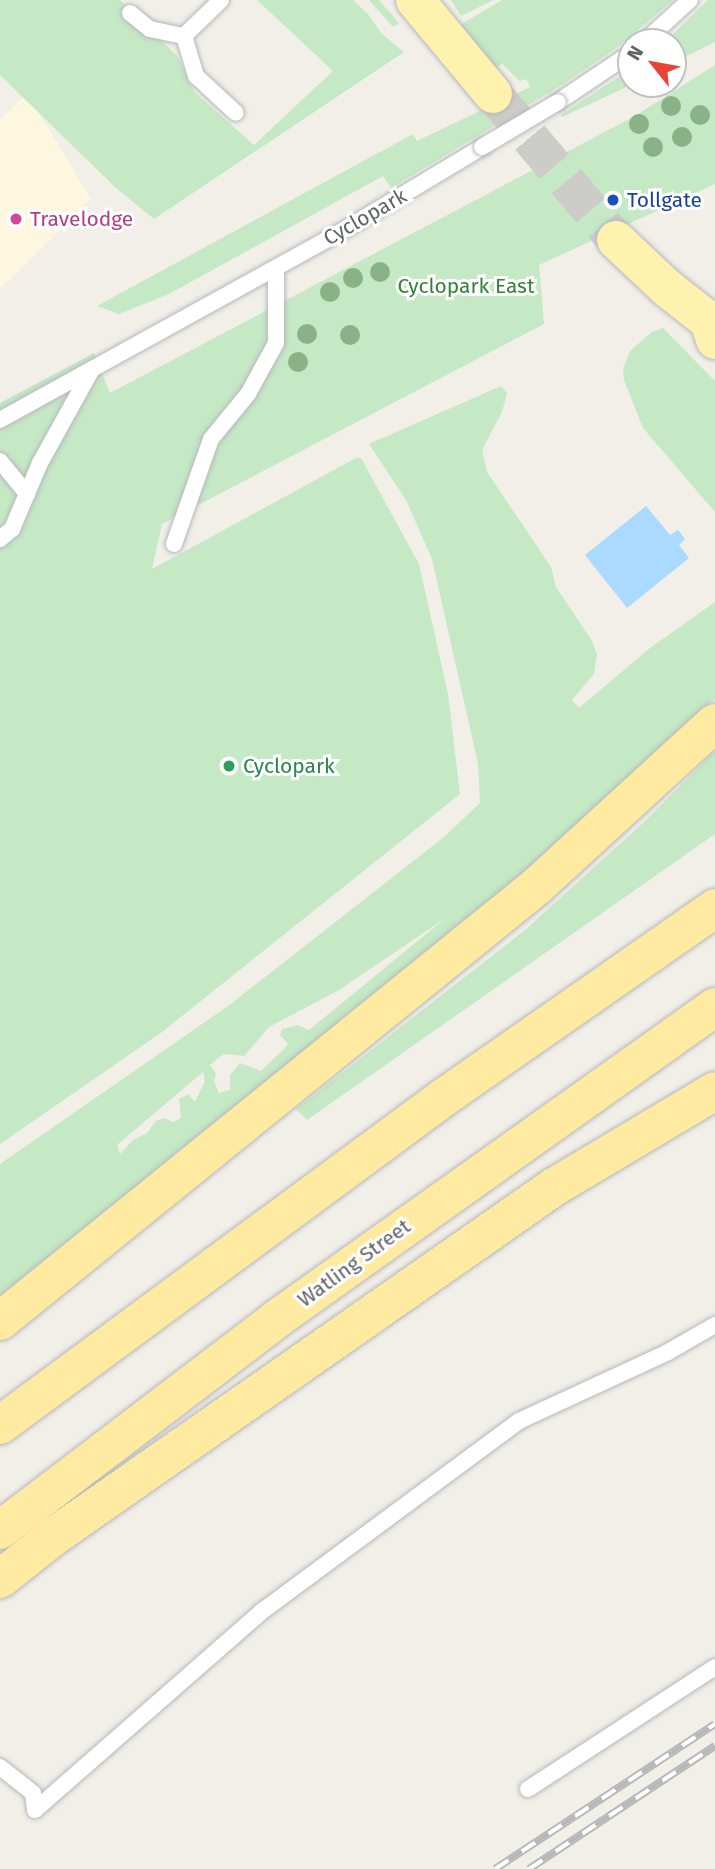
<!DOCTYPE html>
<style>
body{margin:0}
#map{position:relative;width:715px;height:1869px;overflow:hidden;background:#f1efe8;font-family:"Fira Sans",sans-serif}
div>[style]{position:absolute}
.commercial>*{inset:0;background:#fef7e0}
.green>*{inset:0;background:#c5e8c5}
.water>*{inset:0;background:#aadaff}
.primary-tunnel>*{height:38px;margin-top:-19px;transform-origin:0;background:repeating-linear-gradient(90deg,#ccccc8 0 38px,transparent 0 57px)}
.roads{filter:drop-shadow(0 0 2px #b5b8bc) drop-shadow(0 0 2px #b5b8bc)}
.service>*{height:16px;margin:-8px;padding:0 8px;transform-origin:8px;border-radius:8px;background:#fff}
.primary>*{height:38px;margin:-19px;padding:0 19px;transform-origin:19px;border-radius:19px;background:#fff2af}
.trunk>*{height:38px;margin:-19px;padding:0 19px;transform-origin:19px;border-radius:19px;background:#feeaa1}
.rail>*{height:8px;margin-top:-4px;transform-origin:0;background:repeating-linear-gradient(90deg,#fff 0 16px,#b6b7b8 0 32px);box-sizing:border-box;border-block:2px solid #b6b7b8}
.bridges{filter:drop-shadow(0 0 2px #b5b8bc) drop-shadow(0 0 2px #b5b8bc)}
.service-bridge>*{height:16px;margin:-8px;padding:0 8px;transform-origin:8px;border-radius:8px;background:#fff}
.trees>*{width:20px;height:20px;margin:-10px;border-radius:50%;background:#89b387}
.dots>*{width:19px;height:19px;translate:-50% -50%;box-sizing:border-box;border:4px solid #fff;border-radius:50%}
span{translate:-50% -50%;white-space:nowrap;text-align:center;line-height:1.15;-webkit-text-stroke:6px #fff;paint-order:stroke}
.transit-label{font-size:21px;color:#164399}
.left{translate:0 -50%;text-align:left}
.street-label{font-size:21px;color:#5f6368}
.hotel-label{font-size:21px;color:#b23c85}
.park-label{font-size:21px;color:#348238}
.leisure-label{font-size:21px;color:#27864d}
.north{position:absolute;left:617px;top:28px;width:70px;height:70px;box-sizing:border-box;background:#fff;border:2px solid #bfc1c3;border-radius:50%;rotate:301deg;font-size:19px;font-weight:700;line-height:28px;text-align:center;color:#5f6368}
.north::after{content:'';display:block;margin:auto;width:24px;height:32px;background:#ea4335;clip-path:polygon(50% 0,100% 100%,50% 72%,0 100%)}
</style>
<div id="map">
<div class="commercial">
<i style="clip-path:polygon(27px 93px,91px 199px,0 289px,0 120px)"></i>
</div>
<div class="green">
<i style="clip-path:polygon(0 0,120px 0,178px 57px,194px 92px,254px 145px,333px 71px,257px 0,353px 0,368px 14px,382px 34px,404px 52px,154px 219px,116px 188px,0 75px)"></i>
<i style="clip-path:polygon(369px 0,379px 0,399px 23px,393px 27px)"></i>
<i style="clip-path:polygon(451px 0,493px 0,461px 16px)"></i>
<i style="clip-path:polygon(502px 0,673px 0,619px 46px,563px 84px,391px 188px,383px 176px,169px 294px,119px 314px,97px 306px,413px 134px,417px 141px,530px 87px,526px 79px,520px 81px,502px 64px,496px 68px,460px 25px)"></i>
<i style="clip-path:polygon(708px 0,715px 0,715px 42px,673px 63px,673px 42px,665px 42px)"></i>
<i style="clip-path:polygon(715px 65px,715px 184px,539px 265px,544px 324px,162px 524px,152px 569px,356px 458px,361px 458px,419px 564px,448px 694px,460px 794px,162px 1032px,0 1144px,0 403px,94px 353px,110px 393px,633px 117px)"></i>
<i style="clip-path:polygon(631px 69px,633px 84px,562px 117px,561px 115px)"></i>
<i style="clip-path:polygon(663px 328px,715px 381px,715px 512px,643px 428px,624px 380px,623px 369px,630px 351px,652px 332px)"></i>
<i style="clip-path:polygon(evenodd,501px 386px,507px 393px,502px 412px,482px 450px,487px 472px,551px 567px,556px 587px,592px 641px,597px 654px,594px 674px,572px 700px,579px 708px,650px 648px,715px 602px,715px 698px,631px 778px,517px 879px,0 1297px,0 1164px,228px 1006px,444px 837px,480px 803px,478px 764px,432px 559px,406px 500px,369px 444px,501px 386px,447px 917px,309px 1030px,298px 1025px,282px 1029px,280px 1035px,288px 1044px,282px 1051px,261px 1071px,240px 1063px,230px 1075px,230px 1090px,219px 1093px,214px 1081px,216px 1074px,210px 1065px,223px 1054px,244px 1056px,269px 1027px,339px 990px,447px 917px,501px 386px,203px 1072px,205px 1081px,196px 1100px,194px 1101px,188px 1094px,179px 1099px,181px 1118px,173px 1122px,164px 1118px,156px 1121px,147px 1133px,133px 1140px,120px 1154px,117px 1145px,203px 1072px)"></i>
<i style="clip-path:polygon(715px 751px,715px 834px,307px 1120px,296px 1109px,525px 930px,643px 823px)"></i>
</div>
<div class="water">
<i style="clip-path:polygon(646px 506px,670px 535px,678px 530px,685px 539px,679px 545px,689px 558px,627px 608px,585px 555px)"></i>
</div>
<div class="primary-tunnel">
<i style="left:493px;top:94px;width:191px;rotate:49.9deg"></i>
</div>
<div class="roads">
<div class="service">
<i style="left:221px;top:0;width:52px;rotate:135.8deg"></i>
<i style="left:184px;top:36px;width:42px;rotate:73.3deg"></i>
<i style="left:196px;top:76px;width:54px;rotate:42.8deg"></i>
<i style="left:130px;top:13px;width:26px;rotate:39deg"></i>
<i style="left:150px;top:29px;width:35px;rotate:12deg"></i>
<i style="left:644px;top:42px;width:62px;rotate:-42.4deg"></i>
<i style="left:558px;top:102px;width:88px;rotate:-33.9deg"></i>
<i style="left:0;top:420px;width:399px;rotate:-28.9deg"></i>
<i style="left:349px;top:227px;width:155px;rotate:-31deg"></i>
<i style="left:0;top:461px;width:43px;rotate:50.7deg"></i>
<i style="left:0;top:539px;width:16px;rotate:-40deg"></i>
<i style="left:12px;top:529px;width:72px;rotate:-67deg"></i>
<i style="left:40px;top:463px;width:107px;rotate:-61deg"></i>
<i style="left:174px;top:544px;width:111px;rotate:-70.6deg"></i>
<i style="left:211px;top:439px;width:58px;rotate:-50.6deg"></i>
<i style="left:248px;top:394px;width:58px;rotate:-61.2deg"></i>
<i style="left:276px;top:343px;width:75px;rotate:-90deg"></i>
<i style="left:0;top:1767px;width:42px;rotate:38.2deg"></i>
<i style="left:33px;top:1793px;width:17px;rotate:83deg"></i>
<i style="left:35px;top:1810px;width:300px;rotate:-41.2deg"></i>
<i style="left:261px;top:1612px;width:321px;rotate:-36.5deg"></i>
<i style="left:519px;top:1421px;width:164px;rotate:-24.8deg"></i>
<i style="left:668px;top:1352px;width:54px;rotate:-29.9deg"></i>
<i style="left:528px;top:1789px;width:223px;rotate:-33.1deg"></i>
</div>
<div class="primary">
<i style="left:415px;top:0;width:122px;rotate:50.3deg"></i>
<i style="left:616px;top:240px;width:70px;rotate:43.3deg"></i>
<i style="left:667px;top:288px;width:53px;rotate:38.2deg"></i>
<i style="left:709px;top:321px;width:20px;rotate:72deg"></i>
</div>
<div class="trunk">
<i style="left:0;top:1321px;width:691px;rotate:-39.01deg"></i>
<i style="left:537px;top:886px;width:241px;rotate:-42.5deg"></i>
<i style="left:0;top:1425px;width:551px;rotate:-36.43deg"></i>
<i style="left:443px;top:1098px;width:332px;rotate:-34.9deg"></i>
<i style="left:0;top:1530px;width:350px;rotate:-37.3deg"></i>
<i style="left:278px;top:1318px;width:536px;rotate:-35.44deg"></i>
<i style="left:0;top:1579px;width:68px;rotate:-38.4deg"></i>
<i style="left:53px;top:1537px;width:611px;rotate:-34.94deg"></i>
<i style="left:554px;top:1187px;width:187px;rotate:-30.8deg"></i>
</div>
</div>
<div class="rail">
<i style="left:495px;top:1869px;width:263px;rotate:-33.4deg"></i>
<i style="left:529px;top:1869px;width:223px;rotate:-33.5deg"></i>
</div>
<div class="bridges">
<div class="service-bridge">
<i style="left:482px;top:147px;width:88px;rotate:-30.6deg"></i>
</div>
</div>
<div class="trees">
<i style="left:671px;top:106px"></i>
<i style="left:700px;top:115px"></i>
<i style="left:639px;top:124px"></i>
<i style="left:682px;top:137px"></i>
<i style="left:653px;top:147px"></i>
<i style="left:380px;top:272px"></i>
<i style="left:353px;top:278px"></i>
<i style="left:330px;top:292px"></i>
<i style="left:307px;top:334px"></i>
<i style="left:350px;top:335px"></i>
<i style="left:298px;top:362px"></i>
</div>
<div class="dots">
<i style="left:613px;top:200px;background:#1a4fb4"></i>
<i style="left:16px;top:219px;background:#d1479c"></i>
<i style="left:229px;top:766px;background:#2e9e5b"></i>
</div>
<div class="transit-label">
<span class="left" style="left:627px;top:200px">Tollgate</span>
</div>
<div class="street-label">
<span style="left:365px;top:217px;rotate:-30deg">Cyclopark</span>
<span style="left:354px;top:1263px;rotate:-36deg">Watling Street</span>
</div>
<div class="hotel-label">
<span class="left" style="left:30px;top:219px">Travelodge</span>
</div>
<div class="park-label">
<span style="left:466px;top:286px">Cyclopark East</span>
</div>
<div class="leisure-label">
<span class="left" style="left:243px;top:766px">Cyclopark</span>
</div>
<div class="north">N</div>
</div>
